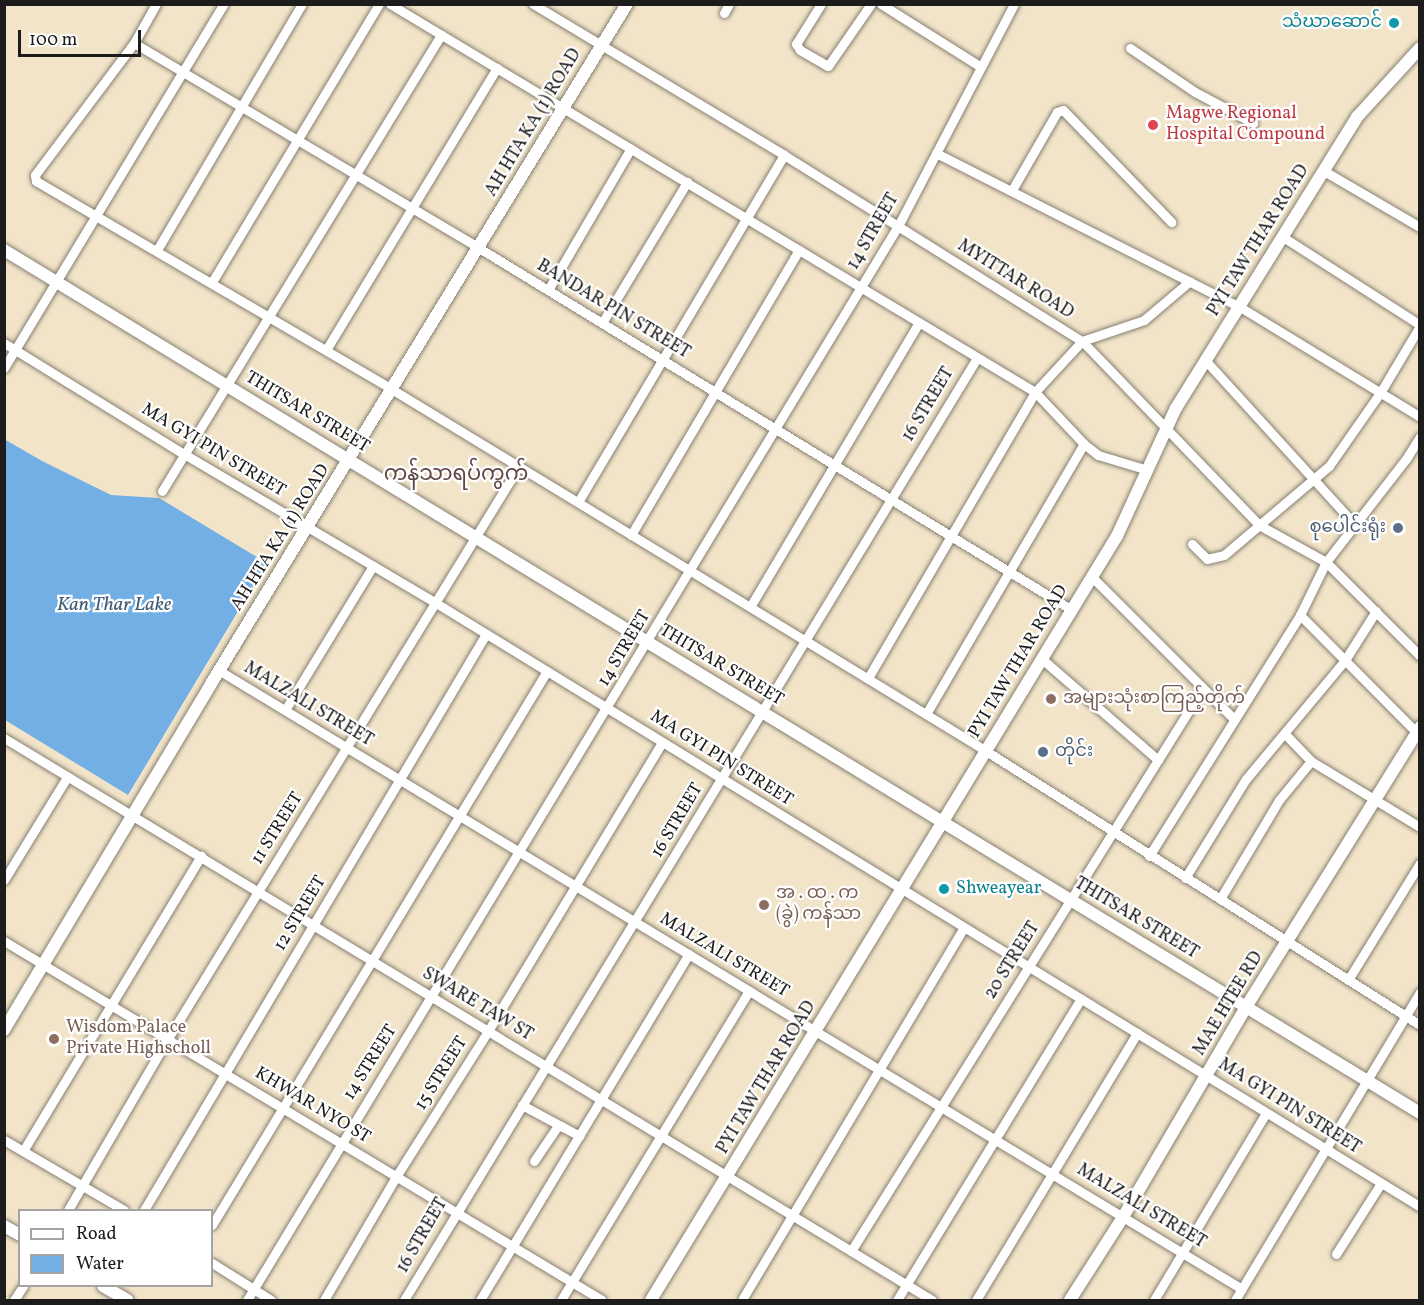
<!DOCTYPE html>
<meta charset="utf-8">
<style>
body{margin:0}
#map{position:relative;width:1424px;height:1305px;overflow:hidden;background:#f2e4c9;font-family:Vollkorn,"Noto Sans Myanmar",serif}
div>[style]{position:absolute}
.water>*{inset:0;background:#72afe4}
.roads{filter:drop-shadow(0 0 2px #878072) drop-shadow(0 0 2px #878072)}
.minor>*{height:9px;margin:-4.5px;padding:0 4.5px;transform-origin:4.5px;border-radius:4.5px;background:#fff}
.tertiary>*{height:12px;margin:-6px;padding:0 6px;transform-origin:6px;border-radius:6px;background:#fff}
.dots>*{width:16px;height:16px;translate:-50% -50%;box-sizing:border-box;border:3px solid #fff;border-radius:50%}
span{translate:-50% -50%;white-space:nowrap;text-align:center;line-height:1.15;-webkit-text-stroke:4.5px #fff;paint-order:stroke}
.culture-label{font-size:18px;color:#0d838f}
.right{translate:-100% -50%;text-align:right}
.left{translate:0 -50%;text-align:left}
.health-label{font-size:18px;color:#be3a42}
.street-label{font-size:18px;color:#1c1c1c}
.service-label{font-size:18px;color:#4e5e75}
.education-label{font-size:18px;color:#785e54}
.water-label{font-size:20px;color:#435e76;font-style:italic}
.quarter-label{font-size:21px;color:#614645}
.frame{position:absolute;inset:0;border:6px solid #1c1c1c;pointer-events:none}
.legend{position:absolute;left:18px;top:1209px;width:195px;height:78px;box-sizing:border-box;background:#fff;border:2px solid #a4a4a4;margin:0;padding:8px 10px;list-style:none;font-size:18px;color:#1c1c1c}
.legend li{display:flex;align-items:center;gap:12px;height:30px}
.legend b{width:30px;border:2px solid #a4a4a4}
.scale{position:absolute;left:18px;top:30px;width:123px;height:27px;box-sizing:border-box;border:3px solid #1c1c1c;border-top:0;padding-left:8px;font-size:18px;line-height:21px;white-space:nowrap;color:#1c1c1c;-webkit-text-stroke:4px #fff;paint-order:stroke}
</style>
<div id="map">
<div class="water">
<i style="clip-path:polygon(4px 439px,42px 461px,111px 495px,159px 498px,267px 563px,128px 795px,5px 720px)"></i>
</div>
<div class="roads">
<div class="minor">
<i style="left:156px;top:4px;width:45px;rotate:119.4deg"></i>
<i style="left:134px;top:43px;width:165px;rotate:126.9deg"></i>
<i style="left:35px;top:175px;width:6px;rotate:81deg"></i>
<i style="left:36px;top:181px;width:414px;rotate:30.3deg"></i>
<i style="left:393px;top:390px;width:483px;rotate:31.3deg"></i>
<i style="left:806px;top:641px;width:211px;rotate:31.4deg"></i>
<i style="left:986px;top:751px;width:513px;rotate:32.27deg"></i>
<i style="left:390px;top:4px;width:753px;rotate:31.03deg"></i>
<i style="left:1035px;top:392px;width:71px;rotate:46.7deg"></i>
<i style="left:1084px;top:444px;width:18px;rotate:38deg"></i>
<i style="left:1098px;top:455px;width:52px;rotate:16.7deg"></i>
<i style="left:533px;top:4px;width:293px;rotate:31deg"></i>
<i style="left:784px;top:155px;width:351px;rotate:32deg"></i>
<i style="left:1082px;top:341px;width:255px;rotate:46.1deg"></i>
<i style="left:1259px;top:525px;width:77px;rotate:28.9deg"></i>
<i style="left:1326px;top:562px;width:133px;rotate:45deg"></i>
<i style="left:821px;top:4px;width:47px;rotate:122deg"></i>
<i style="left:796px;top:44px;width:7px;rotate:56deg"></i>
<i style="left:800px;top:50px;width:32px;rotate:30deg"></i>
<i style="left:828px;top:66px;width:75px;rotate:-55.3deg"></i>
<i style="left:881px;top:4px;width:118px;rotate:32.2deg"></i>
<i style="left:724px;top:13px;width:10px;rotate:-61deg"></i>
<i style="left:134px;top:43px;width:401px;rotate:30.7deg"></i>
<i style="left:479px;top:248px;width:695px;rotate:31.4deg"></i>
<i style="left:1130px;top:48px;width:78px;rotate:34.1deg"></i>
<i style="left:1195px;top:92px;width:66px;rotate:28.1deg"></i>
<i style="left:936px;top:153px;width:341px;rotate:26.9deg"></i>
<i style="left:1240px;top:307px;width:211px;rotate:31.4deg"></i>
<i style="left:1324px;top:171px;width:111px;rotate:30.3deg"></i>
<i style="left:1012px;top:190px;width:90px;rotate:-60deg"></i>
<i style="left:1057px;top:112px;width:6px;rotate:-18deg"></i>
<i style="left:1063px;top:110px;width:156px;rotate:46deg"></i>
<i style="left:1283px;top:237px;width:163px;rotate:32.7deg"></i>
<i style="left:157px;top:250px;width:286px;rotate:-59.5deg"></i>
<i style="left:212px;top:282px;width:324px;rotate:-59deg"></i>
<i style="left:548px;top:290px;width:164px;rotate:-59.7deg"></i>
<i style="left:602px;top:323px;width:165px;rotate:-58.9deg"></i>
<i style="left:4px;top:343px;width:211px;rotate:31.7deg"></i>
<i style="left:184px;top:454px;width:293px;rotate:30.6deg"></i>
<i style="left:436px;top:603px;width:1153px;rotate:31.53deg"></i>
<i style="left:326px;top:350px;width:330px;rotate:-58.8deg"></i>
<i style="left:1206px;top:361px;width:222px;rotate:47.7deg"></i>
<i style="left:4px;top:368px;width:425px;rotate:-58.9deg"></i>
<i style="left:162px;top:491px;width:535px;rotate:-58.54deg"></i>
<i style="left:578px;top:502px;width:404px;rotate:-59.3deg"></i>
<i style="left:631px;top:535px;width:331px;rotate:-59.5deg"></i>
<i style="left:1192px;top:544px;width:21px;rotate:45deg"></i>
<i style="left:1207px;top:559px;width:17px;rotate:-13deg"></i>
<i style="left:1224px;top:555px;width:138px;rotate:-40.3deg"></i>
<i style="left:1329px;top:466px;width:89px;rotate:-55.1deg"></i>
<i style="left:1380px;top:393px;width:78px;rotate:-59.2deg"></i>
<i style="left:1092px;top:577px;width:199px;rotate:45deg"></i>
<i style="left:750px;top:607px;width:331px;rotate:-59.3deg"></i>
<i style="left:1300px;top:615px;width:165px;rotate:45.2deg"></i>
<i style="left:1042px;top:659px;width:154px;rotate:41deg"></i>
<i style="left:220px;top:671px;width:1194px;rotate:31.16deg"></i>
<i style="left:868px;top:678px;width:331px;rotate:-59.7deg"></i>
<i style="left:1035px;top:392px;width:69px;rotate:-47.3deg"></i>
<i style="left:1082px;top:341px;width:65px;rotate:-18.7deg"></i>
<i style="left:1144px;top:320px;width:60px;rotate:-40.3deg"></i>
<i style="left:285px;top:710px;width:169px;rotate:-58.6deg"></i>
<i style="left:926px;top:714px;width:313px;rotate:-59.7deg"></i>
<i style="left:1285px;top:734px;width:37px;rotate:46deg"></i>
<i style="left:1311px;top:761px;width:127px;rotate:31.2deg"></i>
<i style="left:4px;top:738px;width:1085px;rotate:31.2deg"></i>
<i style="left:1149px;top:856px;width:284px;rotate:-57.9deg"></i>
<i style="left:1300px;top:615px;width:59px;rotate:-63.9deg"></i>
<i style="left:1326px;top:562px;width:130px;rotate:-52.2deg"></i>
<i style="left:1406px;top:459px;width:26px;rotate:-58deg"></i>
<i style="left:1185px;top:878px;width:116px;rotate:-58.4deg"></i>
<i style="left:1246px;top:779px;width:155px;rotate:-50.2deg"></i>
<i style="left:1345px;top:660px;width:58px;rotate:-57.7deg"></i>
<i style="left:4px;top:880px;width:121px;rotate:-58.5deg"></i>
<i style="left:1220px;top:899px;width:115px;rotate:-59.2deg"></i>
<i style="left:1279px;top:800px;width:50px;rotate:-50.6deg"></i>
<i style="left:4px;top:941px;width:697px;rotate:30.98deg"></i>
<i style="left:1348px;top:980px;width:137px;rotate:-58.4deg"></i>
<i style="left:522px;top:1105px;width:44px;rotate:28.3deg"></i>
<i style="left:4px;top:1140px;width:139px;rotate:30.3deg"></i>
<i style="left:23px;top:1151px;width:345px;rotate:-58.9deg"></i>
<i style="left:534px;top:1161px;width:41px;rotate:-55.9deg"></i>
<i style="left:557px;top:1127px;width:4px;rotate:-14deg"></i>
<i style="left:561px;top:1126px;width:21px;rotate:28deg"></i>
<i style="left:68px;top:1210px;width:197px;rotate:-59.8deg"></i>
<i style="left:167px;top:1040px;width:673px;rotate:-58.48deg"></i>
<i style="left:144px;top:1210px;width:670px;rotate:-59.3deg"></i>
<i style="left:212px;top:1225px;width:647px;rotate:-58.84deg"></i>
<i style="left:851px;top:1251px;width:664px;rotate:-57.99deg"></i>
<i style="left:1336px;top:1254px;width:84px;rotate:-57.6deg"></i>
<i style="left:212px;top:1263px;width:70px;rotate:32.1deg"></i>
<i style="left:743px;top:1298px;width:431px;rotate:-59.2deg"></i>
<i style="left:14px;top:1300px;width:17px;rotate:-57deg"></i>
<i style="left:247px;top:1300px;width:1256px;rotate:-58.78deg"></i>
<i style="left:898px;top:226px;width:250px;rotate:-62.4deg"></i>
<i style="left:324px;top:1300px;width:145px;rotate:-59.7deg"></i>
<i style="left:397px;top:1175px;width:170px;rotate:-57.7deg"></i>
<i style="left:488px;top:1031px;width:337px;rotate:-58.9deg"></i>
<i style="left:404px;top:1300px;width:1103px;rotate:-58.69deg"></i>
<i style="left:480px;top:1300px;width:404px;rotate:-58.9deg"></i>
<i style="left:561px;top:1300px;width:362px;rotate:-58.7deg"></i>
<i style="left:897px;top:1300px;width:353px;rotate:-58.6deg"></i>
<i style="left:976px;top:1300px;width:312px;rotate:-58.9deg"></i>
<i style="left:1154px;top:1300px;width:218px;rotate:-59.1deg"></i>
<i style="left:1235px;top:1300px;width:359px;rotate:-59deg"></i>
</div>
<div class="tertiary">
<i style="left:4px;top:250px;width:1658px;rotate:31.36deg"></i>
<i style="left:4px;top:1030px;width:405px;rotate:-59.1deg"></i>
<i style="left:212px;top:682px;width:795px;rotate:-58.53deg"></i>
<i style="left:4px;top:1226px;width:18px;rotate:29deg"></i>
<i style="left:103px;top:1286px;width:28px;rotate:30deg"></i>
<i style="left:651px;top:1300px;width:895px;rotate:-58.62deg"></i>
<i style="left:1117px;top:536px;width:141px;rotate:-65.3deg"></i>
<i style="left:1176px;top:408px;width:343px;rotate:-58.1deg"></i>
<i style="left:1357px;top:117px;width:93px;rotate:-47.6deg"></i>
<i style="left:1070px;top:1300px;width:98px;rotate:-57.4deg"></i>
<i style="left:1123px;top:1217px;width:243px;rotate:-59.6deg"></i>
<i style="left:1246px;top:1007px;width:330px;rotate:-58.1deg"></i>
</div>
</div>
<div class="dots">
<i style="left:1394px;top:23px;background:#0f9aa8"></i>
<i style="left:1153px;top:125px;background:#e0444e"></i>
<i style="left:1398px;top:528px;background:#5c6f8a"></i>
<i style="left:1051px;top:699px;background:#8d6e63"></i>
<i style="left:1043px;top:752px;background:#5c6f8a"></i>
<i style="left:944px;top:889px;background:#0f9aa8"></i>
<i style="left:764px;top:905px;background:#8d6e63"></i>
<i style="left:54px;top:1039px;background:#8d6e63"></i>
</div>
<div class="culture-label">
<span class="right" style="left:1382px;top:23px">သံဃာဆောင်</span>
<span class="left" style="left:956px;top:889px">Shweayear</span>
</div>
<div class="health-label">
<span class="left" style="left:1166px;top:125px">Magwe Regional<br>Hospital Compound</span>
</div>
<div class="street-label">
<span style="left:534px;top:123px;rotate:-59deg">AH HTA KA (1) ROAD</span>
<span style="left:874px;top:232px;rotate:-60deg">14 STREET</span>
<span style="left:1259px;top:241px;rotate:-58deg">PYI TAW THAR ROAD</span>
<span style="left:1015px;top:280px;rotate:32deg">MYITTAR ROAD</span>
<span style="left:613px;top:310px;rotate:31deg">BANDAR PIN STREET</span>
<span style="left:929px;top:405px;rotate:-59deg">16 STREET</span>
<span style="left:307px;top:413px;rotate:31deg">THITSAR STREET</span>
<span style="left:213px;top:451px;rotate:31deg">MA GYI PIN STREET</span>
<span style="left:281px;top:538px;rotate:-58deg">AH HTA KA (1) ROAD</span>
<span style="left:625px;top:649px;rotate:-59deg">14 STREET</span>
<span style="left:1019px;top:662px;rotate:-59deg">PYI TAW THAR ROAD</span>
<span style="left:721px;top:666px;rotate:31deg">THITSAR STREET</span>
<span style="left:308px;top:705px;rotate:31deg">MALZALI STREET</span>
<span style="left:721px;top:759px;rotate:32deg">MA GYI PIN STREET</span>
<span style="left:678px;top:821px;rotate:-59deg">16 STREET</span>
<span style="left:278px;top:829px;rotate:-58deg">11 STREET</span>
<span style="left:301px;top:914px;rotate:-59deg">12 STREET</span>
<span style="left:1136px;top:919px;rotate:31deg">THITSAR STREET</span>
<span style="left:724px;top:956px;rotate:31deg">MALZALI STREET</span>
<span style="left:1013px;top:961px;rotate:-58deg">20 STREET</span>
<span style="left:1229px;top:1004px;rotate:-59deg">MAE HTEE RD</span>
<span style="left:477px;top:1005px;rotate:31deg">SWARE TAW ST</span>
<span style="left:371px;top:1063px;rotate:-58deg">14 STREET</span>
<span style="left:442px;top:1074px;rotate:-58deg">15 STREET</span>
<span style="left:767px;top:1078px;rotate:-59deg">PYI TAW THAR ROAD</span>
<span style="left:312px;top:1106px;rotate:31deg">KHWAR NYO ST</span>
<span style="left:1289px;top:1107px;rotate:32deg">MA GYI PIN STREET</span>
<span style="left:1141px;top:1207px;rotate:31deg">MALZALI STREET</span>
<span style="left:423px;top:1236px;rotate:-60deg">16 STREET</span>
</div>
<div class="service-label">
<span class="right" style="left:1386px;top:528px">စုပေါင်းရုံး</span>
<span class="left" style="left:1055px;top:752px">တိုင်း</span>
</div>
<div class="education-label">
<span class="left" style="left:1063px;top:699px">အများသုံးစာကြည့်တိုက်</span>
<span class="left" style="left:776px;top:905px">အ . ထ . က<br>(ခွဲ) ကန်သာ</span>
<span class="left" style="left:66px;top:1039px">Wisdom Palace<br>Private Highscholl</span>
</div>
<div class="water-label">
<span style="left:114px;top:605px">Kan Thar Lake</span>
</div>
<div class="quarter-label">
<span style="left:456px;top:475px">ကန်သာရပ်ကွက်</span>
</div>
<div class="frame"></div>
<ul class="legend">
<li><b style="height:8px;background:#fff"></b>Road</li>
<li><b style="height:16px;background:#72afe4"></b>Water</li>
</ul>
<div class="scale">100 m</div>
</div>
